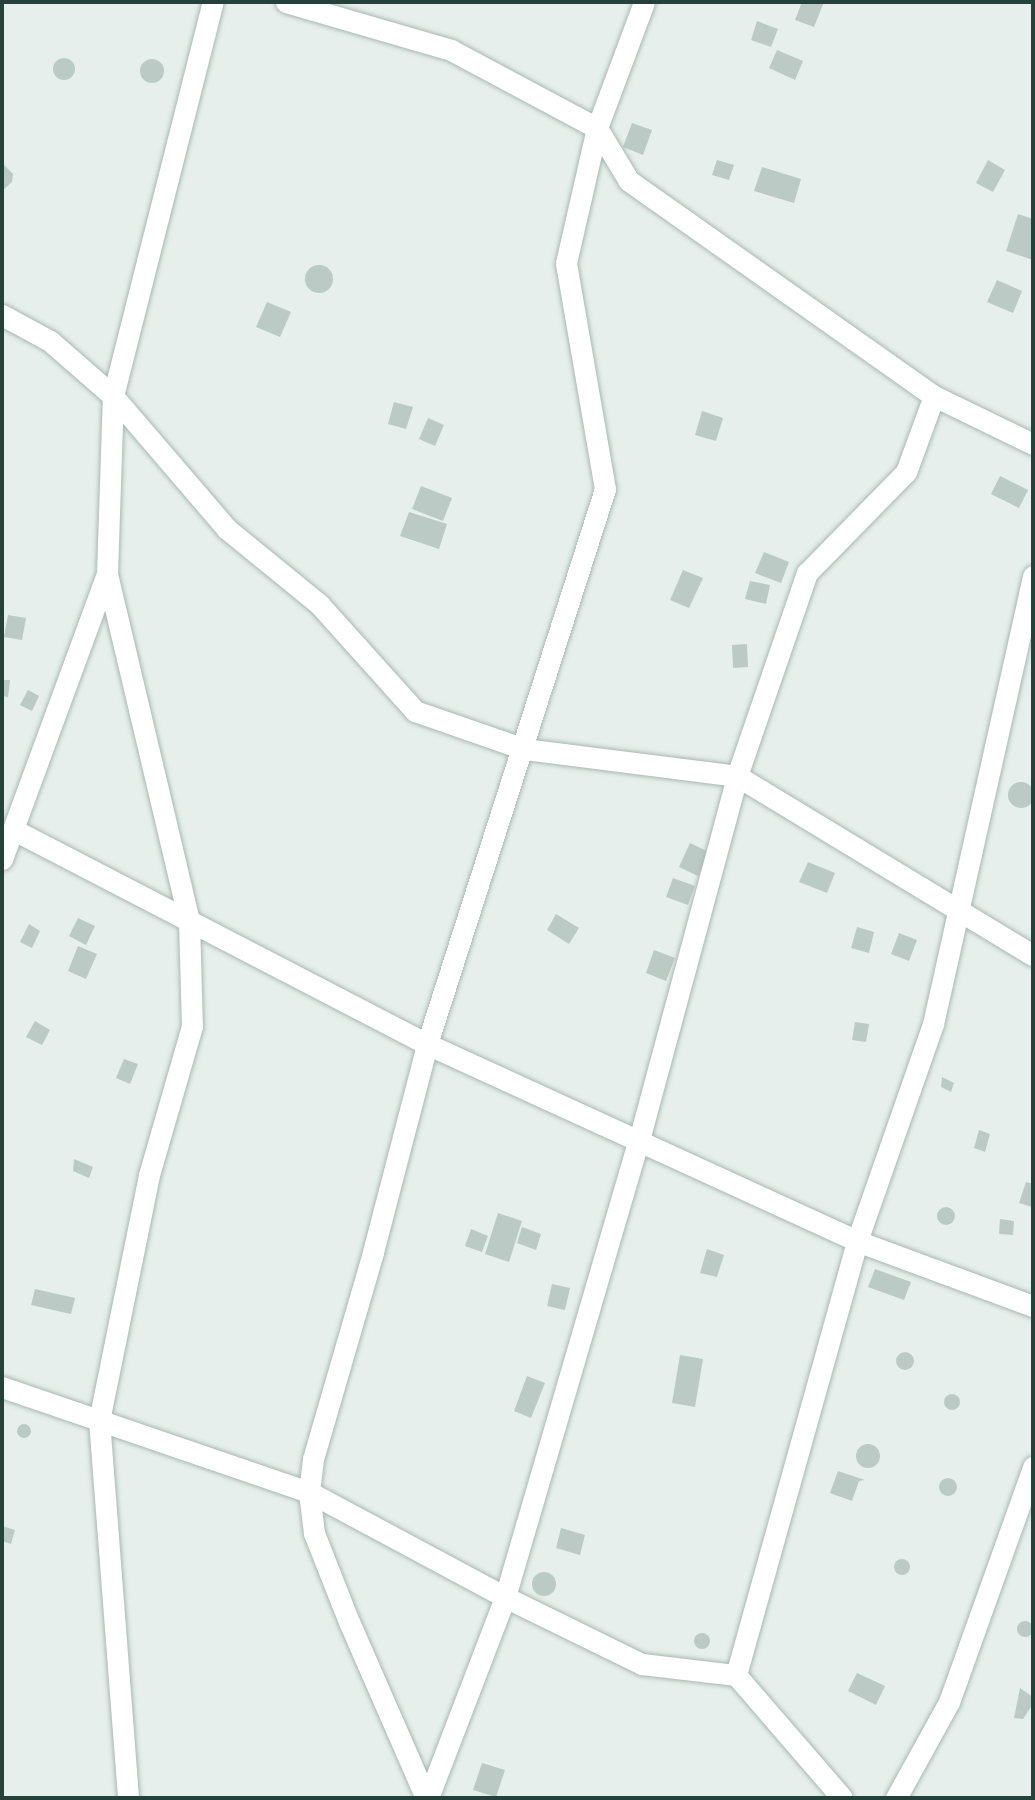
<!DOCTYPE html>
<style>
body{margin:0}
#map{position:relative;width:1035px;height:1800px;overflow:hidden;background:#e6efeb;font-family:Cabin,sans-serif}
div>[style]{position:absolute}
.building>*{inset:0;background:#bbcac4}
.round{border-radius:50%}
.roads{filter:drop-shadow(0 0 2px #a8b8b2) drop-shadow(0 0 2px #a8b8b2)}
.minor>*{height:21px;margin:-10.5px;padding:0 10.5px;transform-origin:10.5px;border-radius:10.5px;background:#fff}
.secondary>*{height:21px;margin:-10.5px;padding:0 10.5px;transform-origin:10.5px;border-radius:10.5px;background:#fff}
span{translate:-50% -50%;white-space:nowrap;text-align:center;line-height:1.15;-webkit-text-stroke:7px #f7fbf9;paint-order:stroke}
.frame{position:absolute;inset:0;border:4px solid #24423a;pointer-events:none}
</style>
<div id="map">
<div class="building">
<i style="clip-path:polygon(802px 2px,824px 2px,814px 27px,795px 20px)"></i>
<i style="clip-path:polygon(757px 21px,778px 29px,771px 47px,751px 40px)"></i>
<i style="clip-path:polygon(777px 50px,803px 61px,795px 80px,769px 68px)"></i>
<i class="round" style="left:53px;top:58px;width:22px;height:22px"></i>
<i class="round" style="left:140px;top:59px;width:24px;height:24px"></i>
<i style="clip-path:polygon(632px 123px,652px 130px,643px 155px,623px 147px)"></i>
<i style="clip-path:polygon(717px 160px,734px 165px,729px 180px,712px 175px)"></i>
<i style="clip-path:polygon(988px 160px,1005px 170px,993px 192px,976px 183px)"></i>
<i style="clip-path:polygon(2px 163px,13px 174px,12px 182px,2px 191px)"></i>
<i style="clip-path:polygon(762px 167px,801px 179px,794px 203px,754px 191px)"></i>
<i style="clip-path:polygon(1018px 214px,1033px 219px,1033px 260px,1006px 251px)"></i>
<i class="round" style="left:305px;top:265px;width:28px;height:28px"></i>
<i style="clip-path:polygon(997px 280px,1022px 291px,1013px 313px,987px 302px)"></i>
<i style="clip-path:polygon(267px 302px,291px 312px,280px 337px,256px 327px)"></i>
<i style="clip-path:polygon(394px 402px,413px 407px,406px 429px,388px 424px)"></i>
<i style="clip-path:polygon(702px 411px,723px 418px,716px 441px,695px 435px)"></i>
<i style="clip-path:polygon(428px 418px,444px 425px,435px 446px,419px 439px)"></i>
<i style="clip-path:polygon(1000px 476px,1028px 490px,1019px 508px,991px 494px)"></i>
<i style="clip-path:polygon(421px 486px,452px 498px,443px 521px,412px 509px)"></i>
<i style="clip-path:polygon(409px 512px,447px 524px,439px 549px,400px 536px)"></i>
<i style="clip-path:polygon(764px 552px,789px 562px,781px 583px,755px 573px)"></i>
<i style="clip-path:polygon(683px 570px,703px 578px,689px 608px,670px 600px)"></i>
<i style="clip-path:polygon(750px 581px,770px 585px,766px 604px,745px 599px)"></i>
<i style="clip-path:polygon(8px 615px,26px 618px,22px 640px,4px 637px)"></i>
<i style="clip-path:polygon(747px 644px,748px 667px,733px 668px,732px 645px)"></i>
<i style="clip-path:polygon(2px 680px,10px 680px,8px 697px,2px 696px)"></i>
<i style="clip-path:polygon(28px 690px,39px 696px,32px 711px,20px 705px)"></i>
<i class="round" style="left:1008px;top:782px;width:26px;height:26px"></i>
<i style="clip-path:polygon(690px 843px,709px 852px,698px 876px,679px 867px)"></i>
<i style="clip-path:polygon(808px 862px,835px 873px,827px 893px,799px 882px)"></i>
<i style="clip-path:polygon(673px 878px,695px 886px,688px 905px,666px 897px)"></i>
<i style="clip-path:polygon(556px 914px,579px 928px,569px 944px,547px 930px)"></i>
<i style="clip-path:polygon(78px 918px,95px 926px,86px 945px,69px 936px)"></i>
<i style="clip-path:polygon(29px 924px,40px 931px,32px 948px,20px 942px)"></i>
<i style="clip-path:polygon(857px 927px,874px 932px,869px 953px,851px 948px)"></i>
<i style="clip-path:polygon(899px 933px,917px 940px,909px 961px,891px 954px)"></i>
<i style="clip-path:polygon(78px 946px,97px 954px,86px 979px,68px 971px)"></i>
<i style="clip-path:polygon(654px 950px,675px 958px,666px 981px,646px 973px)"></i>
<i style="clip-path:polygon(35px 1021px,50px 1030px,42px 1045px,26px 1037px)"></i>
<i style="clip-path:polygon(855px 1022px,869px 1024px,866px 1042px,852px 1040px)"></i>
<i style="clip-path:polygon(124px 1059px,138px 1064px,130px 1084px,116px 1078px)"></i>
<i style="clip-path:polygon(942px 1077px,954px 1083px,951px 1092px,941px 1087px)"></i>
<i style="clip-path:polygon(979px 1130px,990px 1134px,985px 1152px,974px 1148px)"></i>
<i style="clip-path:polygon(74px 1159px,93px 1167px,89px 1178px,73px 1171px)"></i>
<i style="clip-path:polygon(1026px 1182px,1033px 1184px,1032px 1207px,1019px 1203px)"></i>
<i class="round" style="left:937px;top:1207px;width:18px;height:18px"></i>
<i style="clip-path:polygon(498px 1213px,522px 1221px,509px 1262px,485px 1254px)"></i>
<i style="clip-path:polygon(1000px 1219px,1014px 1221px,1013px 1235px,999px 1234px)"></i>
<i style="clip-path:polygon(522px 1227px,541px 1234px,536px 1250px,517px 1243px)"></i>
<i style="clip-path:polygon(471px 1229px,488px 1236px,482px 1252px,465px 1246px)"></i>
<i style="clip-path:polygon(707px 1249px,724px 1255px,717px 1277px,700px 1273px)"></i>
<i style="clip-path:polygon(875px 1269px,911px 1282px,904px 1300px,868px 1287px)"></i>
<i style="clip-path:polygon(552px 1284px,570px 1288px,565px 1310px,547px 1306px)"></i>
<i style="clip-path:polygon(35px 1289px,75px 1298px,71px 1314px,31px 1305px)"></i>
<i class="round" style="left:896px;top:1352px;width:18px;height:18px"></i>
<i style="clip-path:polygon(680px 1355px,703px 1359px,695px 1407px,672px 1403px)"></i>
<i style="clip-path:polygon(527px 1376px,545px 1383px,531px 1418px,514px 1411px)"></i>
<i class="round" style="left:944px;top:1394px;width:16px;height:16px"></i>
<i class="round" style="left:17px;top:1424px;width:14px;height:14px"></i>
<i class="round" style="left:856px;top:1444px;width:24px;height:24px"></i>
<i style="clip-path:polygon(838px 1471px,865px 1480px,859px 1481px,852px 1501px,830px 1493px)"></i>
<i class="round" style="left:939px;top:1478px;width:18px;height:18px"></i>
<i style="clip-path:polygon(2px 1526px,15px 1530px,11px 1544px,2px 1541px)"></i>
<i style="clip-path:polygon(561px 1528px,585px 1535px,580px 1555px,556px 1548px)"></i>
<i class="round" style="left:894px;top:1559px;width:16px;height:16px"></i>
<i class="round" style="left:532px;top:1572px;width:24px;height:24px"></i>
<i class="round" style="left:1017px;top:1621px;width:16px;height:16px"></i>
<i class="round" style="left:694px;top:1633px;width:16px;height:16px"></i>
<i style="clip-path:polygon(857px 1673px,885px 1686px,876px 1705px,848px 1691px)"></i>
<i style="clip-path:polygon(1020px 1688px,1033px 1697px,1033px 1704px,1023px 1719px,1014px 1718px)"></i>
<i style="clip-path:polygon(482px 1763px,505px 1770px,496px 1797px,473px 1790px)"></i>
</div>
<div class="roads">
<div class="minor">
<i style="left:286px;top:2px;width:172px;rotate:16.2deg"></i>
<i style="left:451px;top:50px;width:166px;rotate:28.1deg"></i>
<i style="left:597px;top:128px;width:62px;rotate:58.9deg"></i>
<i style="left:629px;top:181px;width:373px;rotate:35.2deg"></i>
<i style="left:934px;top:396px;width:110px;rotate:25.9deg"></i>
<i style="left:2px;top:315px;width:55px;rotate:28.4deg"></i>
<i style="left:50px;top:341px;width:84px;rotate:41.1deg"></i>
<i style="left:113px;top:396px;width:175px;rotate:49.4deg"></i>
<i style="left:227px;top:529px;width:119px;rotate:39.2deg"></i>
<i style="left:319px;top:604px;width:144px;rotate:48.1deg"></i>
<i style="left:415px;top:711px;width:115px;rotate:19.2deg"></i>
<i style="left:524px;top:749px;width:215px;rotate:7.2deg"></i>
<i style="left:737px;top:776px;width:346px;rotate:31.2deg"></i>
<i style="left:107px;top:574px;width:357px;rotate:76.7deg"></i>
<i style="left:189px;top:921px;width:105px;rotate:88.4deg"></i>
<i style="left:192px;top:1026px;width:155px;rotate:106.1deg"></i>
<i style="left:149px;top:1175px;width:250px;rotate:101.5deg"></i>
<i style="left:99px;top:1420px;width:379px;rotate:85.6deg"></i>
<i style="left:14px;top:830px;width:465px;rotate:27.4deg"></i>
<i style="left:427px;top:1044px;width:473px;rotate:24.6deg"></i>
<i style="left:857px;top:1241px;width:188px;rotate:20.3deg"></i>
<i style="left:2px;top:1387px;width:324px;rotate:18.9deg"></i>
<i style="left:309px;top:1492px;width:222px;rotate:28.2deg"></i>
<i style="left:505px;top:1597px;width:153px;rotate:26.1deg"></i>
<i style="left:642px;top:1664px;width:95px;rotate:6.7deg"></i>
<i style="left:736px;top:1675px;width:162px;rotate:49.2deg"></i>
<i style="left:736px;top:1675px;width:451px;rotate:-74.4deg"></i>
<i style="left:857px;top:1241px;width:230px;rotate:-70.7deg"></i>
<i style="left:933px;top:1024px;width:459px;rotate:-77.4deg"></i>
<i style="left:426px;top:1798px;width:192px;rotate:-113.6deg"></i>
<i style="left:349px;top:1622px;width:96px;rotate:-111.5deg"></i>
<i style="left:314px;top:1533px;width:41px;rotate:-97deg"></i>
<i style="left:309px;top:1492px;width:33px;rotate:-83deg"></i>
<i style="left:313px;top:1459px;width:216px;rotate:-73.8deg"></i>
<i style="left:373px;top:1252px;width:215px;rotate:-75.4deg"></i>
<i style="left:427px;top:1044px;width:583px;rotate:-72.22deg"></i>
<i style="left:605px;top:489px;width:229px;rotate:-99.8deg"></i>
<i style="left:566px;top:263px;width:139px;rotate:-77.1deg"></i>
<i style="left:597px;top:128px;width:134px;rotate:-69.5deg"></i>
<i style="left:428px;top:1798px;width:215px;rotate:-69deg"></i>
<i style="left:505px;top:1597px;width:476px;rotate:-73.7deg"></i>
<i style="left:639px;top:1140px;width:377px;rotate:-74.9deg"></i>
<i style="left:737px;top:776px;width:215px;rotate:-71deg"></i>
<i style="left:807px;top:573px;width:141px;rotate:-45.6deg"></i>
<i style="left:906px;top:472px;width:81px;rotate:-69.8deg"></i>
<i style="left:896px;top:1798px;width:110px;rotate:-61.1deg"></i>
<i style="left:949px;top:1702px;width:250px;rotate:-70.3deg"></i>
</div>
<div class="secondary">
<i style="left:2px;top:859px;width:304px;rotate:-69.8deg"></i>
<i style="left:107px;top:574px;width:178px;rotate:-88.1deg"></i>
<i style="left:113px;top:396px;width:406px;rotate:-75.8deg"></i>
</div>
</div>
<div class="frame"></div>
</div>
